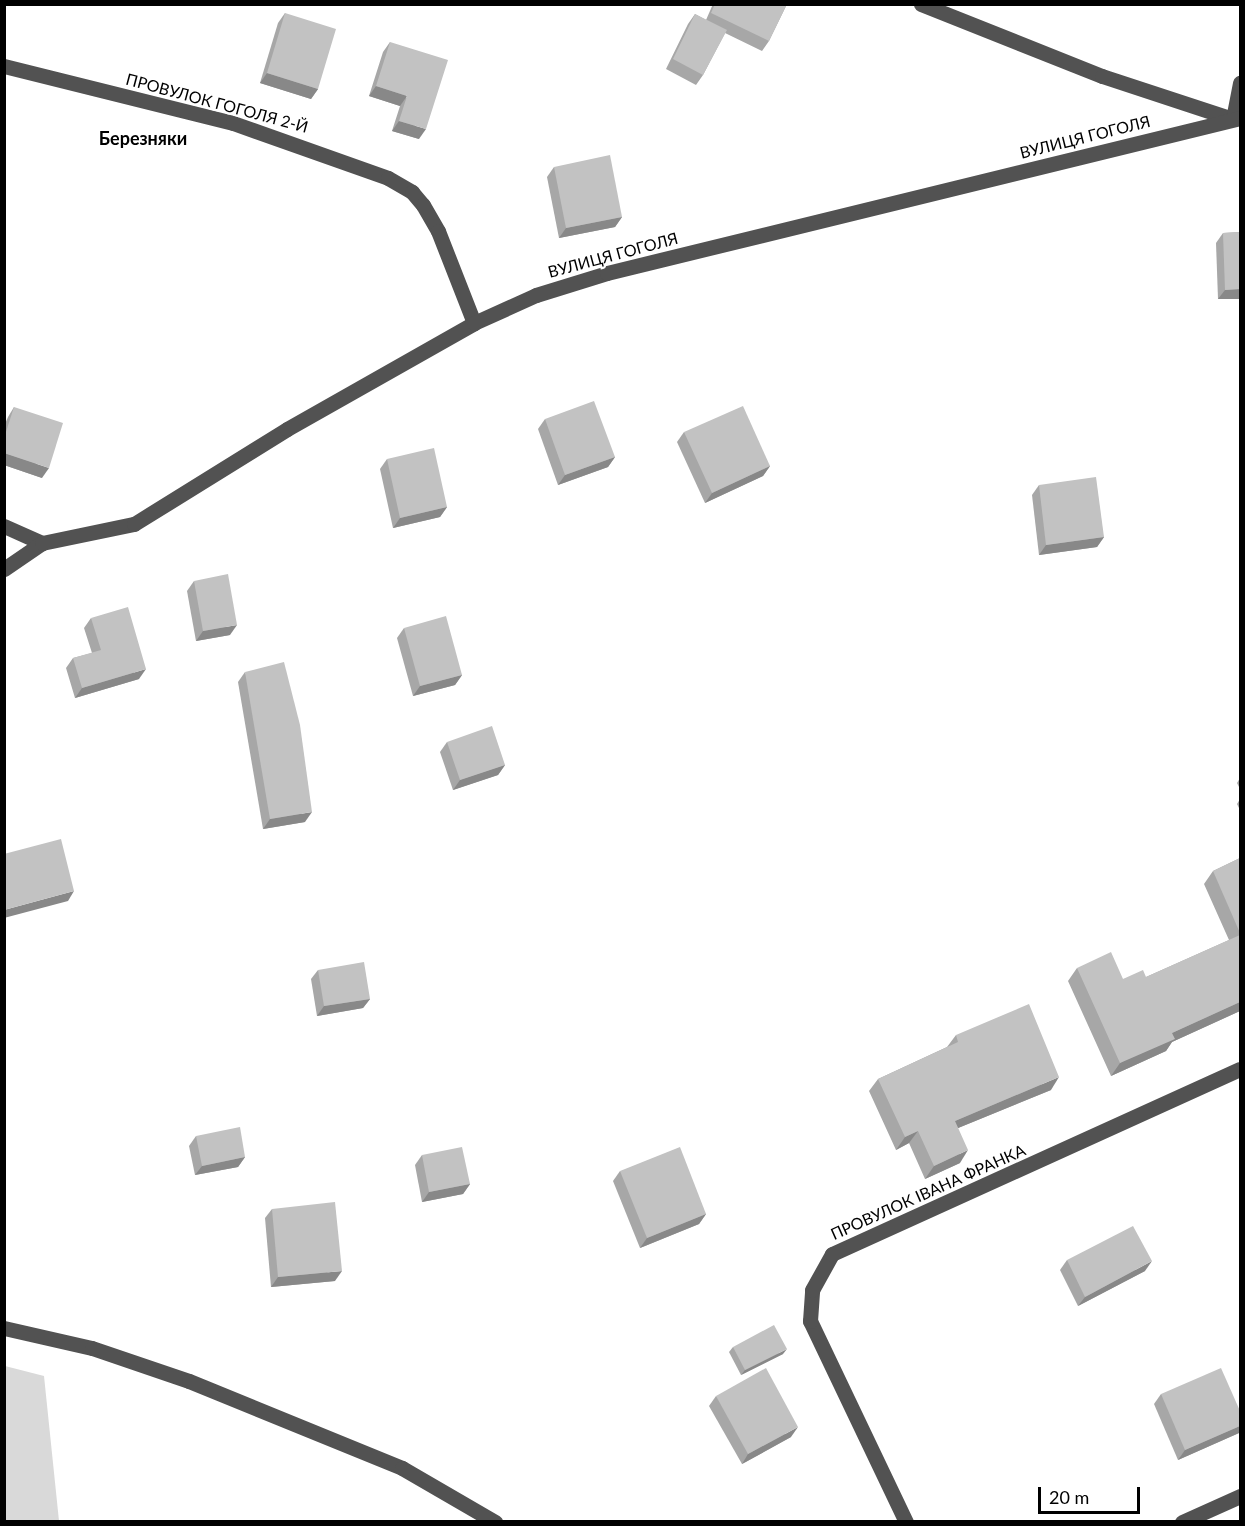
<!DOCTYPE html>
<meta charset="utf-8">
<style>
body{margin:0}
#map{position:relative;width:1245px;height:1526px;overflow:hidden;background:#fff;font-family:Lato,sans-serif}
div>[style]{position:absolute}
.green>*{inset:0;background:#d9d9d9}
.minor>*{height:15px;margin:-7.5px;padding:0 7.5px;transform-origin:7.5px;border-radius:7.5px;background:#525252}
.wall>*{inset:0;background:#a7a7a7}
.shaded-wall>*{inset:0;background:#888}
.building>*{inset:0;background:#c2c2c2}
span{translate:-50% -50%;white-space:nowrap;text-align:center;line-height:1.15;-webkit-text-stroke:4.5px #fff;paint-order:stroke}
.street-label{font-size:16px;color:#000}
.neighbourhood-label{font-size:18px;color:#000;font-weight:700}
.frame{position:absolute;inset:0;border:6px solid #000;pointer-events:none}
.scale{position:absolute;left:1038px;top:1487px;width:102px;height:27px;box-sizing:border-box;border:3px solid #000;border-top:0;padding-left:8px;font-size:18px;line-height:21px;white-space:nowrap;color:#000;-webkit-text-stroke:4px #fff;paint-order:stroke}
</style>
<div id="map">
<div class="green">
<i style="clip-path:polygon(5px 1366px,44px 1376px,59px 1521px,5px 1521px)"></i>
</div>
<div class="minor">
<i style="left:921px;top:4px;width:195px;rotate:21.7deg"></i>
<i style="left:1102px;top:76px;width:138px;rotate:18.2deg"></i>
<i style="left:1233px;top:119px;width:37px;rotate:-79deg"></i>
<i style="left:4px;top:66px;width:236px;rotate:14deg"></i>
<i style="left:233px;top:123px;width:164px;rotate:19.5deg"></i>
<i style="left:388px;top:178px;width:28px;rotate:30deg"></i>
<i style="left:412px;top:192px;width:17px;rotate:50deg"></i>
<i style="left:423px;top:205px;width:30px;rotate:60deg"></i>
<i style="left:438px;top:231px;width:99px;rotate:68.6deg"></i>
<i style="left:4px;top:526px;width:42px;rotate:24.1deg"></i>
<i style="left:4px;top:569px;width:46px;rotate:-34.4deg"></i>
<i style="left:42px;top:543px;width:94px;rotate:-11.7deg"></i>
<i style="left:134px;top:524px;width:180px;rotate:-31.8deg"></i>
<i style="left:287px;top:429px;width:215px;rotate:-29.5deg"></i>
<i style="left:474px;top:323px;width:68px;rotate:-24.3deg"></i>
<i style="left:536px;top:295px;width:74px;rotate:-17.2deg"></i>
<i style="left:607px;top:273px;width:652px;rotate:-13.76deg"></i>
<i style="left:4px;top:1328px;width:90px;rotate:12.8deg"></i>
<i style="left:92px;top:1348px;width:102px;rotate:18.8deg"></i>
<i style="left:189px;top:1381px;width:230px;rotate:22.2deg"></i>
<i style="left:402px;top:1468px;width:108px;rotate:30.1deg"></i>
<i style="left:906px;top:1522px;width:223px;rotate:-115.5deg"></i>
<i style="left:810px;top:1321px;width:31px;rotate:-86deg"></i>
<i style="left:812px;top:1290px;width:41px;rotate:-60.9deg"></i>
<i style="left:832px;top:1254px;width:448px;rotate:-24.4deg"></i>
<i style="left:1182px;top:1522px;width:64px;rotate:-24.1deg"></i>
</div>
<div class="wall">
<i style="clip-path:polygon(713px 4px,787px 4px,769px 41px,762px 51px,725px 33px,703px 75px,696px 85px,666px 69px,688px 24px,695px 14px,706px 20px)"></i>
<i style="clip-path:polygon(285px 13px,318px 89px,311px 99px,260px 83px,278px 23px)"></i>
<i style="clip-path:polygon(390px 42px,419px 139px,392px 131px,400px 106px,369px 96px,383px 52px)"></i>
<i style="clip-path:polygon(554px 167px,622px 217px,615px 227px,559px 238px,547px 177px)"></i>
<i style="clip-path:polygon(1240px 232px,1240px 299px,1218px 299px,1216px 243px,1223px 233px)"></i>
<i style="clip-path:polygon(14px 407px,42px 478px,4px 465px,4px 426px,8px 417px)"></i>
<i style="clip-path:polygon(545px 419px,615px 457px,608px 467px,558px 485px,538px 429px)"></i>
<i style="clip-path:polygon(684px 432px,770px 466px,763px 476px,705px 503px,677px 442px)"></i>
<i style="clip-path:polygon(387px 459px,447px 507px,440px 517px,393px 528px,380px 469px)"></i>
<i style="clip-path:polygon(1039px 485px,1104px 537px,1097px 547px,1039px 555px,1032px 495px)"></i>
<i style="clip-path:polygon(194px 581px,230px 635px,196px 641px,187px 591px)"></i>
<i style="clip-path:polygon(91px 618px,139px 679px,75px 698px,66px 668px,73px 658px,92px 653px,84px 628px)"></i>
<i style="clip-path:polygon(404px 628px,462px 675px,455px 685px,413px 696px,397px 638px)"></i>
<i style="clip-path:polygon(245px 672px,305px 822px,263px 829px,238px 682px)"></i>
<i style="clip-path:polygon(447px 742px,505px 765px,498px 775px,453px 790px,440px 752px)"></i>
<i style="clip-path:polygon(1240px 778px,1240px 789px,1237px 783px)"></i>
<i style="clip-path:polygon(1240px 799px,1240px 810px,1237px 804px)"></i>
<i style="clip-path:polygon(1240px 858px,1240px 1011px,1172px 1042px,1166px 1051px,1111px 1076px,1068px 981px,1077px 968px,1123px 979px,1146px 977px,1229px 940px,1204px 884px,1213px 871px)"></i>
<i style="clip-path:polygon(318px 970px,370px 999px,363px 1008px,317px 1016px,311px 979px)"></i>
<i style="clip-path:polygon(956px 1035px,1051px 1090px,958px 1128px,960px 1163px,925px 1179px,909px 1143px,896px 1150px,869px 1091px,878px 1079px,947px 1047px)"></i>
<i style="clip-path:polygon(196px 1136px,245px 1157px,238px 1167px,195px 1175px,189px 1146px)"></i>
<i style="clip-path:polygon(422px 1155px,470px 1184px,463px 1194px,422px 1202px,415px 1165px)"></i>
<i style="clip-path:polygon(620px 1171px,706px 1214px,699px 1224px,640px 1248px,613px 1181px)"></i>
<i style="clip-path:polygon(272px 1209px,335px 1281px,271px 1287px,265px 1218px)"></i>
<i style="clip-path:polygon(1067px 1260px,1145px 1271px,1078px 1306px,1060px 1270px)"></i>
<i style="clip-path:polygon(733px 1347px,783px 1354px,741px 1375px,729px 1352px)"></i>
<i style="clip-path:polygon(1161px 1394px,1240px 1411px,1240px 1431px,1239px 1433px,1178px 1460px,1154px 1404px)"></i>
<i style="clip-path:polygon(716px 1396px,791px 1437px,742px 1464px,709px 1406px)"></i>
</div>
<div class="shaded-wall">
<i style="clip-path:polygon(267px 73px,318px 89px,311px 99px,260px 83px)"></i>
<i style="clip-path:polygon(376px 86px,407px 96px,400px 106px,369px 96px)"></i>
<i style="clip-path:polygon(399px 121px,426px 129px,419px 139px,392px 131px)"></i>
<i style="clip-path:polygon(622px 217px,615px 227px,559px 238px,566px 228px)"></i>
<i style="clip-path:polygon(1240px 289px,1240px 299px,1218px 299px,1225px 290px)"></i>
<i style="clip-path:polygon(4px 453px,49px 468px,42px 478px,4px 465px)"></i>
<i style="clip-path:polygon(615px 457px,608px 467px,558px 485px,565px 475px)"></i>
<i style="clip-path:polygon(770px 466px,763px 476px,705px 503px,712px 493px)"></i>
<i style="clip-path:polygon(447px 507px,440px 517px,393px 528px,400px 518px)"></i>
<i style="clip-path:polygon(1104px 537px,1097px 547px,1039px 555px,1046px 545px)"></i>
<i style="clip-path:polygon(237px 625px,230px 635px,196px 641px,203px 631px)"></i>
<i style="clip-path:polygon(146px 669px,139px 679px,75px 698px,82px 688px)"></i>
<i style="clip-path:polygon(462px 675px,455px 685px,413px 696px,420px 686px)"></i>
<i style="clip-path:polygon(505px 765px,498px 775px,453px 790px,460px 780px)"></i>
<i style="clip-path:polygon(312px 812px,305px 822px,263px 829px,270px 819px)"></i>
<i style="clip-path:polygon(74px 891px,68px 901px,4px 918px,4px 910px)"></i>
<i style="clip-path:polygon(370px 999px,363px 1008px,317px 1016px,324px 1006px)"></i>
<i style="clip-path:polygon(1240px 1002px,1240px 1011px,1172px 1042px,1166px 1051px,1111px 1076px,1120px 1063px,1172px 1033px)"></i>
<i style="clip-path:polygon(1059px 1077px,1051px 1090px,946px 1133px,955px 1121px)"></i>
<i style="clip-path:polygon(918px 1131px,909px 1143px,896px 1150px,905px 1137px)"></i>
<i style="clip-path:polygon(968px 1150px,960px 1163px,925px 1179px,934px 1166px)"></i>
<i style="clip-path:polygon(245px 1157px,238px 1167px,195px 1175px,202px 1166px)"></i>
<i style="clip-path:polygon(470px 1184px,463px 1194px,422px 1202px,429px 1192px)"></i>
<i style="clip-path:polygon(706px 1214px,699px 1224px,640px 1248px,647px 1238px)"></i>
<i style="clip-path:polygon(1152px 1261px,1145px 1271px,1078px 1306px,1085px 1297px)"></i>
<i style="clip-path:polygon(342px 1271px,335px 1281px,271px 1287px,278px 1277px)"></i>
<i style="clip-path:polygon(787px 1349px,783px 1354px,741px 1375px,745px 1370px)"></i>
<i style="clip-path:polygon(1240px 1426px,1240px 1431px,1239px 1433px,1178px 1460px,1185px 1450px)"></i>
<i style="clip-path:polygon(798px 1427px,791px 1437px,742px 1464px,748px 1454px)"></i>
</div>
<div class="building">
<i style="clip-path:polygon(715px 4px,787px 4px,769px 41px,711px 13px)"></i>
<i style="clip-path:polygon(285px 13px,336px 29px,318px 89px,267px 73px)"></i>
<i style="clip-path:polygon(695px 14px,727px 30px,703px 75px,673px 59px)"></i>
<i style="clip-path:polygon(390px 42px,448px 60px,426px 129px,399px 121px,407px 96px,376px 86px)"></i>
<i style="clip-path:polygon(610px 155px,622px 217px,566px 228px,554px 167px)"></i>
<i style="clip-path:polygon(1240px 232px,1240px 289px,1225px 290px,1223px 233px)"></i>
<i style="clip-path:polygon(594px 401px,615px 457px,565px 475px,545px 419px)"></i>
<i style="clip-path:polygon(743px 406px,770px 466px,712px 493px,684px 432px)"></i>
<i style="clip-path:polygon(14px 407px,63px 423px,49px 468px,4px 453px,4px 438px)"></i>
<i style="clip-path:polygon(434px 448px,447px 507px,400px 518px,387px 459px)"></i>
<i style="clip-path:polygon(1096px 477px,1104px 537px,1046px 545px,1039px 485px)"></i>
<i style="clip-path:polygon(228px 574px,237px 625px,203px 631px,194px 581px)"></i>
<i style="clip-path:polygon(128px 607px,146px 669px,82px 688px,73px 658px,101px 650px,91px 618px)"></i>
<i style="clip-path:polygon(446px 616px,462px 675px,420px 686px,404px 628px)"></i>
<i style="clip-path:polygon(284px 662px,300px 725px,312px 812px,270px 819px,245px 672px)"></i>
<i style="clip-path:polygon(492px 726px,505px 765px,460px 780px,447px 742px)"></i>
<i style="clip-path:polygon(61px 839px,74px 891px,4px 910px,4px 854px)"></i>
<i style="clip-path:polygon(1240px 858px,1240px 933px,1213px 871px)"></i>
<i style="clip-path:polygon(1240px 935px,1240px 1002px,1172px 1033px,1175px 1039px,1120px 1063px,1077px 968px,1111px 952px,1123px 979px,1143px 970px,1146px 977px)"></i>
<i style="clip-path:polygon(364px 962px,370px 999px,324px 1006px,318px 970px)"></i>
<i style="clip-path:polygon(1029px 1004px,1059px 1077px,955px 1121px,968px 1150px,934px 1166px,918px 1131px,905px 1137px,878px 1079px,958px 1042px,956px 1035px)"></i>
<i style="clip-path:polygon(240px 1127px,245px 1157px,202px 1166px,196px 1136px)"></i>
<i style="clip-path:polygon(462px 1147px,470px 1184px,429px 1192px,422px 1155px)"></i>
<i style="clip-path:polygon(680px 1147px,706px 1214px,647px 1238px,620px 1171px)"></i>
<i style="clip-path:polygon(335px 1202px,342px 1271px,278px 1277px,272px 1209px)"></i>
<i style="clip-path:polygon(1133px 1226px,1152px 1261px,1085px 1297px,1067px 1260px)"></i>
<i style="clip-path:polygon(774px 1325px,787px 1349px,745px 1370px,733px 1347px)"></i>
<i style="clip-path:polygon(766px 1368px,798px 1427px,748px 1454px,716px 1396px)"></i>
<i style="clip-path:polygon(1221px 1368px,1240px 1411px,1240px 1426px,1185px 1450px,1161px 1394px)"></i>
</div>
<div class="street-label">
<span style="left:217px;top:103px;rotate:15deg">ПРОВУЛОК ГОГОЛЯ 2-Й</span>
<span style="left:1085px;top:137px;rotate:-14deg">ВУЛИЦЯ ГОГОЛЯ</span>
<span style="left:613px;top:255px;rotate:-15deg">ВУЛИЦЯ ГОГОЛЯ</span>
<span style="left:928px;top:1192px;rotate:-24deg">ПРОВУЛОК ІВАНА ФРАНКА</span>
</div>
<div class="neighbourhood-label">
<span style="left:143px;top:138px">Березняки</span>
</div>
<div class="frame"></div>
<div class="scale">20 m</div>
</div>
